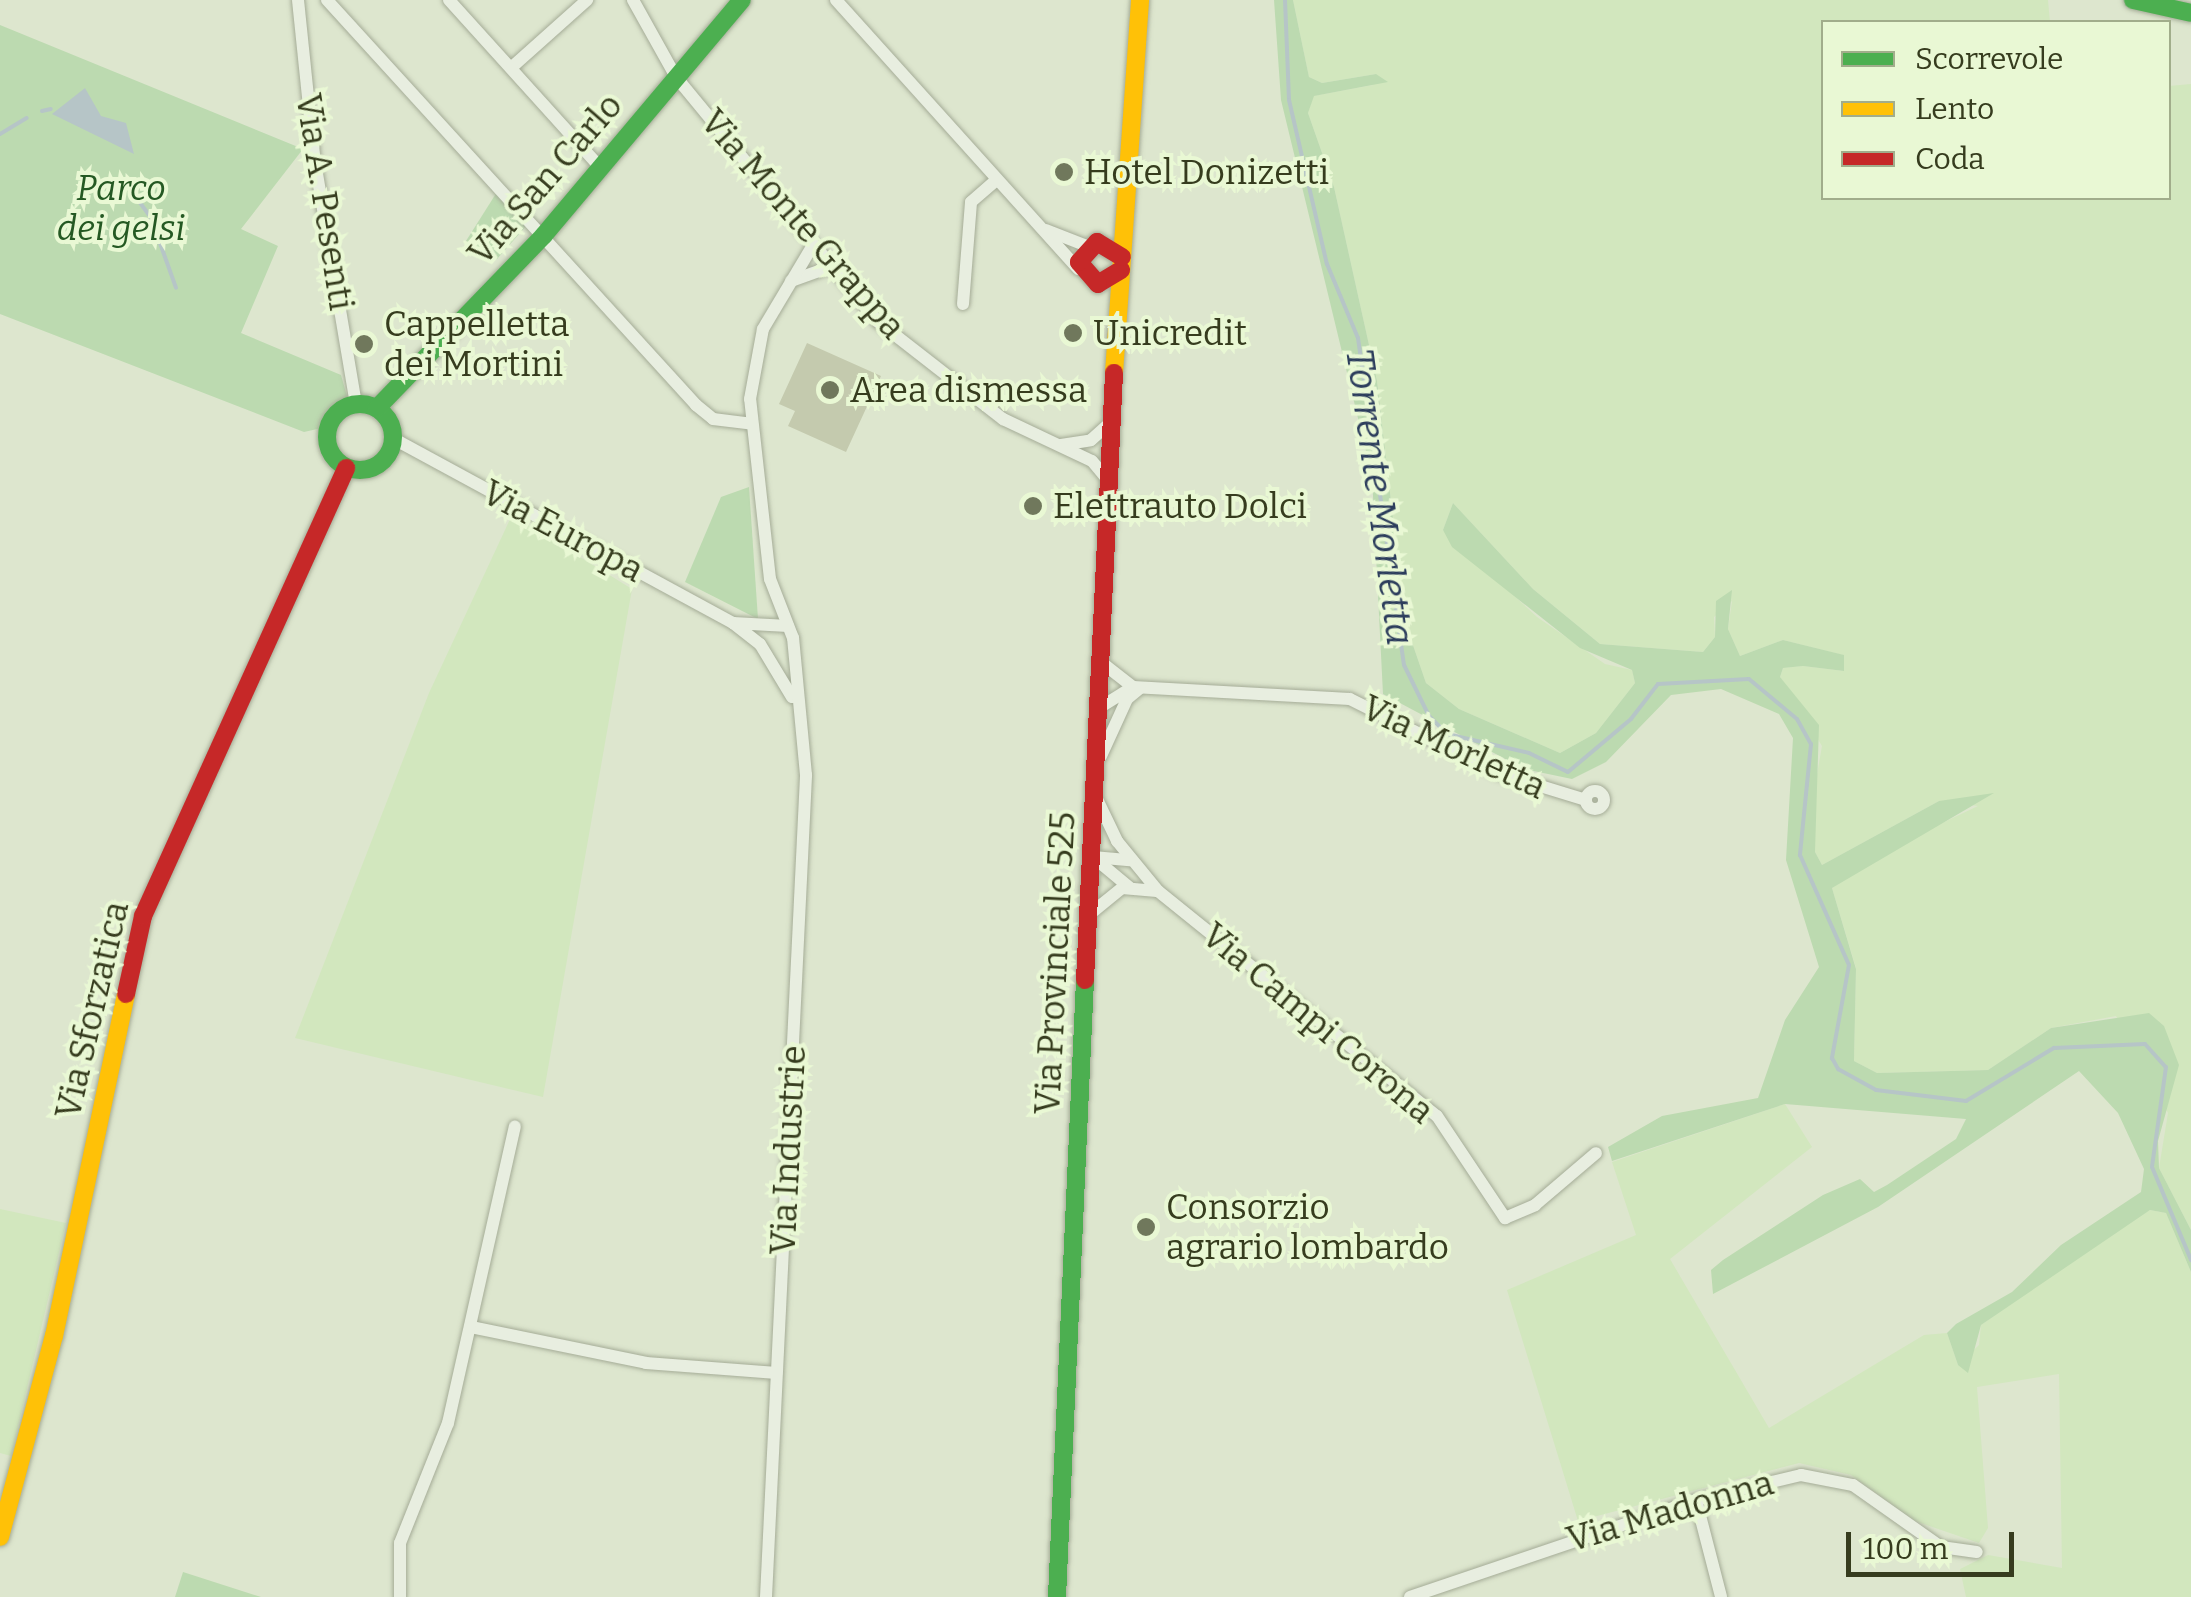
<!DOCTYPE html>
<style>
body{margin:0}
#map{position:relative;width:2191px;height:1597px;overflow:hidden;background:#dde6ce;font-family:Bitter,serif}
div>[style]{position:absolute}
.farmland>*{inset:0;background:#d2e7be}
.green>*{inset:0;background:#bcdab0}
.water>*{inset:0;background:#b6c5c7}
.stream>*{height:4px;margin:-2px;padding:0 2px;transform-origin:2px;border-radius:2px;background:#b6c5c7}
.building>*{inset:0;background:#c4caae}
.roads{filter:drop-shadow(0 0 2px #a5ac97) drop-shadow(0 0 2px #a5ac97)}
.street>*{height:12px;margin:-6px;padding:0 6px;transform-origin:6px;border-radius:6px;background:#e8eee0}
.street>.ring{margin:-6px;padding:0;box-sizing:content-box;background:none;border:12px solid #e8eee0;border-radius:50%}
.fast>*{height:18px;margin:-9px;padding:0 9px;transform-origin:9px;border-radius:9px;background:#4caf50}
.fast>.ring{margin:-9px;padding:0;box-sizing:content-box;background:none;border:18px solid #4caf50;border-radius:50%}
.slow>*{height:18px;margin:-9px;padding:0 9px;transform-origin:9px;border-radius:9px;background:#ffc107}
.jam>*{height:18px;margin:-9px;padding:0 9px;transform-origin:9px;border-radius:9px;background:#c62828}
.dots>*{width:28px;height:28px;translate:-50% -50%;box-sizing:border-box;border:5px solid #e9f8d4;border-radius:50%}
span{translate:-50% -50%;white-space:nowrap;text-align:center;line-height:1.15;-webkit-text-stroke:8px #e9f8d4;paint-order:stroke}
.poi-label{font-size:35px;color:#363c1e}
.left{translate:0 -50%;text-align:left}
.street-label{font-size:35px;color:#363c1e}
.park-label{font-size:35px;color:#255923;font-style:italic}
.water-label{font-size:38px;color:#2c3d5c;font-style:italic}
.legend{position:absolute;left:1821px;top:20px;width:350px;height:180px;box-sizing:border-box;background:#e9f8d4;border:2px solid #a1ad8b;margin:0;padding:12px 18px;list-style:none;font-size:30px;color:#363c1e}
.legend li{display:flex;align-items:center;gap:20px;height:50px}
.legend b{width:50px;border:2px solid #a1ad8b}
.scale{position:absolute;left:1846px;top:1532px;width:168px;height:45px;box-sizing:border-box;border:5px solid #363c1e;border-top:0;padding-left:12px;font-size:30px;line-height:35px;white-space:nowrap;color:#363c1e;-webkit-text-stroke:8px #e9f8d4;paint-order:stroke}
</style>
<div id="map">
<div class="farmland">
<i style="clip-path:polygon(1293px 0,2048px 0,2050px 22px,1824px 22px,1824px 198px,2168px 198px,2169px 86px,2191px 84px,2191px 1230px,2159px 1168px,2168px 1113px,2116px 1016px,2051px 1028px,1988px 1070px,1877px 1073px,1854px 1061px,1856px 968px,1832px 888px,1883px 851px,1978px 806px,1939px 801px,1822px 865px,1815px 852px,1813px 797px,1822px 746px,1780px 677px,1783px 668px,1803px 666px,1844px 671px,1843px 655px,1783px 640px,1740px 656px,1728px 629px,1732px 601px,1714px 617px,1715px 637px,1703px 652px,1600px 644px,1533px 589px,1453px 503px,1443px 530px,1537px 617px,1605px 664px,1632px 670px,1635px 683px,1596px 733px,1560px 753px,1459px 709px,1426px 683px,1405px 622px,1377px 381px,1334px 187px,1308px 113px,1313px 96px,1373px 85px,1376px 74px,1322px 83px,1309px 77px)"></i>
<i style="clip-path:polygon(512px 515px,632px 589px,543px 1097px,295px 1038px,429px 693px)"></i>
<i style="clip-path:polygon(1785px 1104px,1812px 1147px,1670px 1259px,1769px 1428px,1924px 1335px,1947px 1333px,1958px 1365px,1979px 1345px,1981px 1325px,2112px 1232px,2150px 1210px,2166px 1213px,2191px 1272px,2191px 1597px,1966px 1597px,1960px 1569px,1988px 1555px,2062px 1568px,2059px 1374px,1977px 1387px,1988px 1528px,1979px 1543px,1915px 1521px,1851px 1475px,1799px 1463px,1578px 1521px,1507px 1290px,1636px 1235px,1612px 1162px)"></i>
<i style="clip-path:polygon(0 1209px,66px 1223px,11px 1456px,0 1453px)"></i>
</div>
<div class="green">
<i style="clip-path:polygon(1274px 0,1293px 0,1309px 77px,1322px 83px,1376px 74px,1388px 82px,1314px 96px,1308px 113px,1334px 187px,1377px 381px,1405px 622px,1426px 683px,1459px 709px,1560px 753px,1596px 733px,1635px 683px,1632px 670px,1580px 648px,1452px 547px,1443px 530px,1453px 503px,1533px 589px,1600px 644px,1703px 652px,1715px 637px,1716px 601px,1732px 590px,1728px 629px,1740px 656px,1783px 640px,1844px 655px,1844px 671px,1803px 666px,1783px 668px,1780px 677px,1819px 725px,1815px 852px,1822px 865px,1939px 801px,1994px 793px,1832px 888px,1856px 969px,1854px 1061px,1877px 1073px,1988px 1070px,2051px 1028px,2149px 1013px,2164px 1026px,2179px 1065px,2158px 1141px,2159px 1168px,2191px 1230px,2191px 1272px,2166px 1213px,2150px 1210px,1981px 1325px,1968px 1373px,1958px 1365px,1947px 1333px,1956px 1324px,2012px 1292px,2061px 1245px,2141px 1192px,2144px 1169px,2118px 1113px,2079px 1071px,1878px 1207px,1713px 1294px,1711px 1270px,1723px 1260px,1823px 1195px,1860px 1179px,1874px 1192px,1887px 1185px,1956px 1139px,1966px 1119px,1785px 1104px,1612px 1161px,1608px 1147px,1662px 1116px,1758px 1098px,1785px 1020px,1819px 967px,1786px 860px,1793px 738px,1779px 714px,1721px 689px,1671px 695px,1606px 762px,1572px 779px,1524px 769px,1383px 694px,1372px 476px,1281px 100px)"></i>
<i style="clip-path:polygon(0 25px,303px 149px,241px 229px,278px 246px,241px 333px,341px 375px,348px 400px,326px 427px,304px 432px,0 314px)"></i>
<i style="clip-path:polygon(497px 192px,527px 225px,497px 259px,466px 241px)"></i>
<i style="clip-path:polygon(749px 487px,758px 619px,685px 582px,721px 497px)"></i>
<i style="clip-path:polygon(183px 1572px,261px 1597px,175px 1597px)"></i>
</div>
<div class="water">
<i style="clip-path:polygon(85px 88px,101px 116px,126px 123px,134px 154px,52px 114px)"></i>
</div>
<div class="stream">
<i style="left:1285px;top:0;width:100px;rotate:87.7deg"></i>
<i style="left:1289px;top:100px;width:168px;rotate:77deg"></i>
<i style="left:1327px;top:264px;width:80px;rotate:67.3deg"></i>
<i style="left:1358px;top:338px;width:330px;rotate:82deg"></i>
<i style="left:1404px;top:665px;width:57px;rotate:63.9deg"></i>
<i style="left:1429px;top:716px;width:25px;rotate:45deg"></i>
<i style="left:1447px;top:734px;width:84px;rotate:13deg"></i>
<i style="left:1529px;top:753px;width:43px;rotate:26deg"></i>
<i style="left:1568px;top:772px;width:82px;rotate:-40.1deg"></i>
<i style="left:1631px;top:719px;width:44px;rotate:-52.4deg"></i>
<i style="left:1658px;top:684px;width:91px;rotate:-3.1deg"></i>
<i style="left:1749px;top:679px;width:62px;rotate:39.8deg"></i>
<i style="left:1797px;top:719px;width:29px;rotate:61deg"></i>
<i style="left:1811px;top:744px;width:112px;rotate:95.7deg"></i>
<i style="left:1800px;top:855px;width:120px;rotate:66deg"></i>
<i style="left:1849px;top:965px;width:95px;rotate:100.4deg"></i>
<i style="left:1832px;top:1058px;width:13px;rotate:61deg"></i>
<i style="left:1838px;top:1069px;width:43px;rotate:28.9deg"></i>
<i style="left:1876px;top:1090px;width:91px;rotate:7deg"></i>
<i style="left:1966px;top:1101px;width:103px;rotate:-31.1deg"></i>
<i style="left:2054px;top:1048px;width:91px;rotate:-2.5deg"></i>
<i style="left:2145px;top:1044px;width:31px;rotate:48deg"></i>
<i style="left:2166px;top:1067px;width:101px;rotate:98deg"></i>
<i style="left:2152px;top:1167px;width:101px;rotate:67.2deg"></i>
<i style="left:42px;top:111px;width:9px;rotate:-13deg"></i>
<i style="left:0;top:134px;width:31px;rotate:-31deg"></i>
<i style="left:133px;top:193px;width:31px;rotate:54deg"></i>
<i style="left:151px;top:218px;width:74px;rotate:70.3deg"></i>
</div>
<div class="building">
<i style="clip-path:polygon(807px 343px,881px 376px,846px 452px,788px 426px,795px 411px,779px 404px)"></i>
</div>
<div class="roads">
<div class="street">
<i style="left:298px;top:0;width:157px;rotate:84.1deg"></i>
<i style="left:314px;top:156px;width:252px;rotate:80.4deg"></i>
<i style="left:327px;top:0;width:548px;rotate:47.66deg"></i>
<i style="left:696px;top:405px;width:22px;rotate:39deg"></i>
<i style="left:713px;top:419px;width:38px;rotate:7deg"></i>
<i style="left:449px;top:0;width:225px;rotate:47.9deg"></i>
<i style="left:633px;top:0;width:88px;rotate:60.8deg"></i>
<i style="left:676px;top:77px;width:316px;rotate:50.5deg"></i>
<i style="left:877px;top:321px;width:160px;rotate:37.9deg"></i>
<i style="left:1003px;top:419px;width:98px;rotate:25.3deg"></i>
<i style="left:1092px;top:461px;width:25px;rotate:50deg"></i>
<i style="left:836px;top:0;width:362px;rotate:48deg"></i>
<i style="left:512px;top:67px;width:101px;rotate:-41.8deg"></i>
<i style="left:1046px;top:230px;width:44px;rotate:21.3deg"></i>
<i style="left:791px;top:281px;width:41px;rotate:-19.7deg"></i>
<i style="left:963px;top:304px;width:102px;rotate:-85.5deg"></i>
<i style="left:971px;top:202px;width:33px;rotate:-41deg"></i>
<i style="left:394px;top:439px;width:386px;rotate:28.5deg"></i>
<i style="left:733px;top:623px;width:34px;rotate:38deg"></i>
<i style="left:760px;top:644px;width:62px;rotate:58.9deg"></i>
<i style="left:1061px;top:445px;width:30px;rotate:-9deg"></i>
<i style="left:1091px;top:440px;width:24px;rotate:-42deg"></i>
<i style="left:733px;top:623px;width:55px;rotate:3.1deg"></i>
<i style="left:1101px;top:662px;width:41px;rotate:38deg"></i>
<i style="left:1133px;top:687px;width:217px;rotate:3.2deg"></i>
<i style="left:1350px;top:699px;width:165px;rotate:26.6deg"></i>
<i style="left:1498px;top:773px;width:92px;rotate:17.1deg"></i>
<i style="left:1099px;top:708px;width:40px;rotate:-32deg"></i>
<i style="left:1101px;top:756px;width:63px;rotate:-65.5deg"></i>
<i style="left:1127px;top:699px;width:17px;rotate:-40deg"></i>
<i class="ring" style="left:1586px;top:791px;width:6px;height:6px"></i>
<i style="left:1097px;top:799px;width:47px;rotate:64.5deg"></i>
<i style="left:1117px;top:841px;width:65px;rotate:50.6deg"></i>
<i style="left:1158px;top:891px;width:358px;rotate:38.9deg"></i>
<i style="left:1437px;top:1116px;width:123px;rotate:56.3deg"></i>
<i style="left:1505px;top:1218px;width:33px;rotate:-23deg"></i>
<i style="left:1535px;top:1205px;width:80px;rotate:-40.4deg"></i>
<i style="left:1093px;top:857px;width:47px;rotate:39.8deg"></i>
<i style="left:1093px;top:857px;width:37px;rotate:5deg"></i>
<i style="left:1090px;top:914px;width:41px;rotate:-39.1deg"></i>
<i style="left:1122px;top:888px;width:35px;rotate:5deg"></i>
<i style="left:471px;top:1327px;width:179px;rotate:11.6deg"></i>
<i style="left:646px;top:1363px;width:131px;rotate:4.4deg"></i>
<i style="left:1696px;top:1500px;width:100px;rotate:75.5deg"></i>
<i style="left:400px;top:1597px;width:54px;rotate:-90deg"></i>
<i style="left:400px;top:1543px;width:129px;rotate:-68.2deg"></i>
<i style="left:448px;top:1423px;width:304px;rotate:-77.3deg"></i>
<i style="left:766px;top:1597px;width:823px;rotate:-87.21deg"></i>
<i style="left:806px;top:775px;width:138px;rotate:-95.4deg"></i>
<i style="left:793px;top:638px;width:63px;rotate:-111.3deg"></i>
<i style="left:770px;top:579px;width:181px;rotate:-96.3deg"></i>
<i style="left:750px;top:399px;width:71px;rotate:-79.5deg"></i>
<i style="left:763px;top:329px;width:98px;rotate:-59.2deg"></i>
<i style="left:1410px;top:1597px;width:302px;rotate:-18.7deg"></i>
<i style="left:1696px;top:1500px;width:108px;rotate:-13.4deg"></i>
<i style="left:1801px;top:1475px;width:53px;rotate:10.9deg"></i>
<i style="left:1853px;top:1485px;width:108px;rotate:35.2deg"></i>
<i style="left:1941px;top:1547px;width:36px;rotate:8deg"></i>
</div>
<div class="fast">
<i style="left:2133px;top:0;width:59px;rotate:12.6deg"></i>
<i class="ring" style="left:327px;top:404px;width:48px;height:48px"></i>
<i style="left:377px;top:408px;width:240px;rotate:-46deg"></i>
<i style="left:544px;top:235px;width:307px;rotate:-49.9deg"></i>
<i style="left:1057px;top:1597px;width:618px;rotate:-87.4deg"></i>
</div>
<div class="slow">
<i style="left:1114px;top:373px;width:374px;rotate:-86deg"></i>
<i style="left:0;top:1537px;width:208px;rotate:-75deg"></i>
<i style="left:54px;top:1336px;width:349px;rotate:-78.1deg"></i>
</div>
<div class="jam">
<i style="left:1121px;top:270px;width:27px;rotate:149deg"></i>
<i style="left:1098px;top:284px;width:29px;rotate:-131deg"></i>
<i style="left:1079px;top:262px;width:27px;rotate:-48deg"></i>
<i style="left:1097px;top:242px;width:29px;rotate:31deg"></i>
<i style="left:1085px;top:980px;width:608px;rotate:-87.26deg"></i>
<i style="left:126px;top:994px;width:80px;rotate:-77.7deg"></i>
<i style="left:143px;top:916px;width:492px;rotate:-65.6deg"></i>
</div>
</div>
<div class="dots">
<i style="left:1064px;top:172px;background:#70785c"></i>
<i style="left:1073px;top:333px;background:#70785c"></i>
<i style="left:364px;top:344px;background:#70785c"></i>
<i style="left:830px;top:390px;background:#70785c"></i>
<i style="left:1033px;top:506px;background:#70785c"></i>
<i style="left:1146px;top:1227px;background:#70785c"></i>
</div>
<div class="poi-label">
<span class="left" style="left:1084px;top:172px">Hotel Donizetti</span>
<span class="left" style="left:384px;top:344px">Cappelletta<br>dei Mortini</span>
<span class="left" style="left:1093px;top:333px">Unicredit</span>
<span class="left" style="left:850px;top:390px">Area dismessa</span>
<span class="left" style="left:1053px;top:506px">Elettrauto Dolci</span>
<span class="left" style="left:1166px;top:1227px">Consorzio<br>agrario lombardo</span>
</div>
<div class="street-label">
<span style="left:545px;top:179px;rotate:-49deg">Via San Carlo</span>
<span style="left:325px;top:202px;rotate:81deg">Via A. Pesenti</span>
<span style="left:803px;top:224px;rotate:49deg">Via Monte Grappa</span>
<span style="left:563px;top:531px;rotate:28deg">Via Europa</span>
<span style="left:1454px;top:747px;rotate:25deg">Via Morletta</span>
<span style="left:1055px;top:963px;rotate:-87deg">Via Provinciale 525</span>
<span style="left:92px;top:1010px;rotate:-77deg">Via Sforzatica</span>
<span style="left:1318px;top:1023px;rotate:40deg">Via Campi Corona</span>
<span style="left:788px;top:1150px;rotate:-87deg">Via Industrie</span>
<span style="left:1670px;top:1511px;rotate:-16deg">Via Madonna</span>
</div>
<div class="park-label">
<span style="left:121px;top:208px">Parco<br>dei gelsi</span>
</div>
<div class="water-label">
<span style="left:1379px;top:497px;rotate:82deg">Torrente Morletta</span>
</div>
<ul class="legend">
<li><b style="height:12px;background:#4caf50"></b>Scorrevole</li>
<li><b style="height:12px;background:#ffc107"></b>Lento</li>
<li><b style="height:12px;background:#c62828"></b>Coda</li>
</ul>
<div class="scale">100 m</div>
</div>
